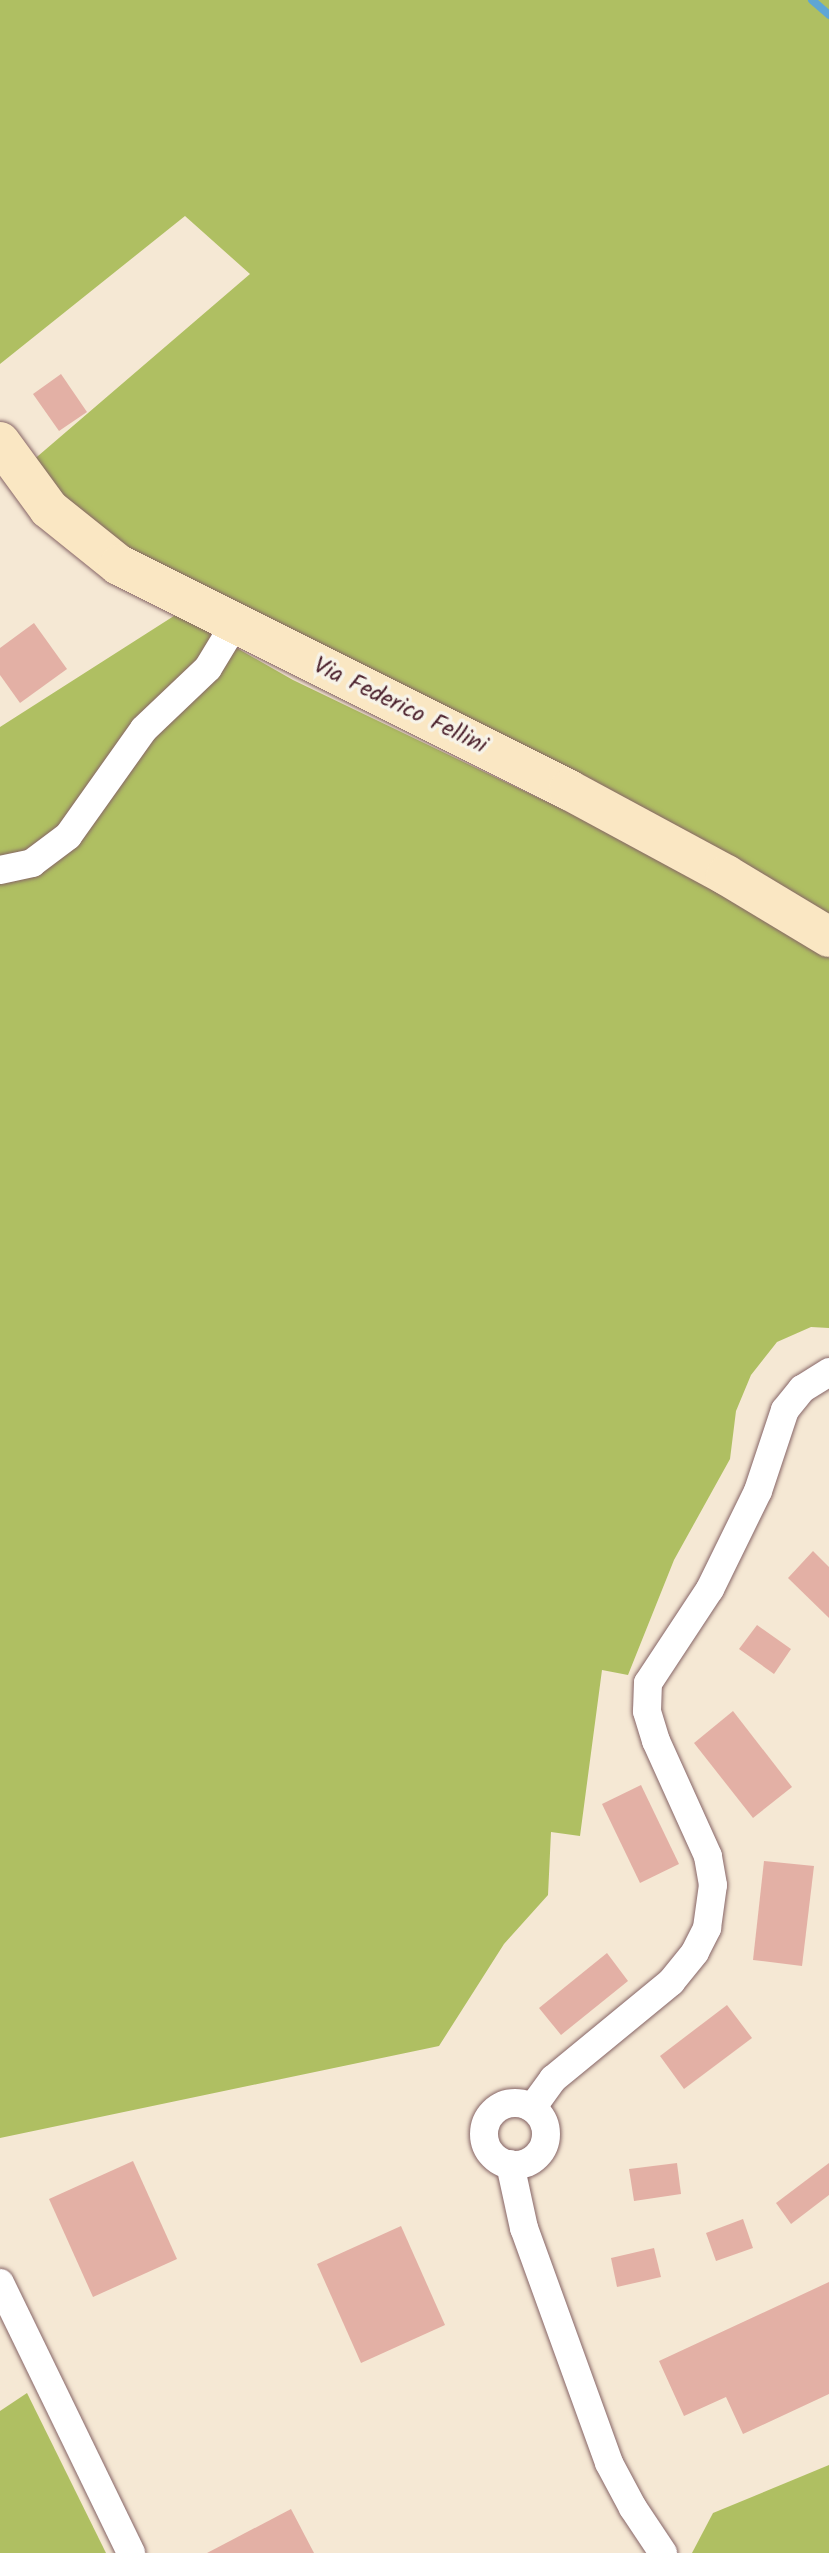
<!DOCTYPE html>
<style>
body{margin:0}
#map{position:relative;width:829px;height:2553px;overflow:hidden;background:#f5e8d4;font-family:Kalam,sans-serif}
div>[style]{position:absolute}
.green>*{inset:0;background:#afbf62}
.stream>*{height:8px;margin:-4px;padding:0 4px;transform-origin:4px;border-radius:4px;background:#5fa6d5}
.building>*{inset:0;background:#e3b0a5}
.roads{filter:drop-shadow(0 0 2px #866566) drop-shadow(0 0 2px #866566)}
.street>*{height:28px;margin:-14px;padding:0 14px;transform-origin:14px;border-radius:14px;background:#fff}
.street>.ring{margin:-14px;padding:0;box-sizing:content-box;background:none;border:28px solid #fff;border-radius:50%}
.secondary>*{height:40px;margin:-20px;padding:0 20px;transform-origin:20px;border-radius:20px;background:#fae7c3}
span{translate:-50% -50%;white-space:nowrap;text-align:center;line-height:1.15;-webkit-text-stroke:7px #f7f3e8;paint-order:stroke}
.street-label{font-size:24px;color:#4a1f2b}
</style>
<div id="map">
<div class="green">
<i style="clip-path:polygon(0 0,829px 0,829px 924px,119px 549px,55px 494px,31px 462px,250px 274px,185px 216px,0 364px)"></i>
<i style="clip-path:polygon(177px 614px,293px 680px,678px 865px,829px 954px,829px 1328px,811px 1327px,777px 1342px,751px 1375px,736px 1411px,730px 1459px,674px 1560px,628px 1675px,602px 1670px,580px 1836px,551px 1832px,548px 1895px,504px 1944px,439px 2046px,0 2138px,0 727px)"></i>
<i style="clip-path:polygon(27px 2393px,106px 2553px,0 2553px,0 2411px)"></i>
<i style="clip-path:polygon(829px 2465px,829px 2553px,692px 2553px,713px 2513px)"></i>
</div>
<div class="stream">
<i style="left:812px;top:0;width:23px;rotate:41deg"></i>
</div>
<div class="building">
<i style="clip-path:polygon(61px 374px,87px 412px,59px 431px,33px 394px)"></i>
<i style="clip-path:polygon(34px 623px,67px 669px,20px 703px,0 675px,0 648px)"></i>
<i style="clip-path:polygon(813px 1551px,829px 1567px,829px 1618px,788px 1578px)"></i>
<i style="clip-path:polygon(757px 1625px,791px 1649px,774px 1674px,739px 1649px)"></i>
<i style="clip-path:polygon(733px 1711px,792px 1787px,753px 1818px,694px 1743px)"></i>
<i style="clip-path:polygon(641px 1785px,679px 1864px,640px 1883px,602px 1804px)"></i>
<i style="clip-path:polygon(764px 1861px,814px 1866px,802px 1966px,753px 1960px)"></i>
<i style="clip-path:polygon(607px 1953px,628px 1981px,561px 2035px,539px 2008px)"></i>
<i style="clip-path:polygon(727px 2005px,752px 2038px,684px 2089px,660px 2056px)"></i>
<i style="clip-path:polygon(133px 2161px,177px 2259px,93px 2297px,49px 2199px)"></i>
<i style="clip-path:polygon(677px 2163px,681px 2194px,634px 2201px,629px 2169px)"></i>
<i style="clip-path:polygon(829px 2163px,829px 2195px,791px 2224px,776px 2203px)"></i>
<i style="clip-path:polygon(743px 2219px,753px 2248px,716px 2261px,706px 2233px)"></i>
<i style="clip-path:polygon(401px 2226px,445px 2325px,361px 2363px,317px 2264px)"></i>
<i style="clip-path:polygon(654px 2248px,661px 2277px,617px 2287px,611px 2258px)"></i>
<i style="clip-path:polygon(829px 2282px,829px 2394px,743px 2434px,726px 2397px,684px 2416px,659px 2361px)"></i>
<i style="clip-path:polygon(291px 2509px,314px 2553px,207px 2553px)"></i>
</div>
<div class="roads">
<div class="street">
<i style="left:0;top:870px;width:33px;rotate:-12deg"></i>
<i style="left:32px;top:863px;width:45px;rotate:-36.9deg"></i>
<i style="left:68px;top:836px;width:131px;rotate:-54.6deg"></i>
<i style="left:144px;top:729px;width:88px;rotate:-43.6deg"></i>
<i style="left:208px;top:668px;width:50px;rotate:-58.8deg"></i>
<i class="ring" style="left:484px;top:2103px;width:34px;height:34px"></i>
<i style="left:532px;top:2108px;width:36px;rotate:-54deg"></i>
<i style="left:553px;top:2079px;width:153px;rotate:-39.4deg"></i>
<i style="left:671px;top:1982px;width:38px;rotate:-51deg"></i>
<i style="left:695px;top:1952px;width:27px;rotate:-63deg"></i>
<i style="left:707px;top:1928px;width:43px;rotate:-82.1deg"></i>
<i style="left:713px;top:1885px;width:29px;rotate:-100deg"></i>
<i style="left:708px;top:1856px;width:126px;rotate:-114.3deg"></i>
<i style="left:656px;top:1741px;width:31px;rotate:-107deg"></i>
<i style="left:647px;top:1711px;width:28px;rotate:-88deg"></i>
<i style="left:648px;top:1683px;width:113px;rotate:-56.6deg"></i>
<i style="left:710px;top:1589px;width:109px;rotate:-63.9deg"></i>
<i style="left:758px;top:1491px;width:85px;rotate:-71.6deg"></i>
<i style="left:785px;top:1410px;width:27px;rotate:-51deg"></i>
<i style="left:802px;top:1389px;width:32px;rotate:-32deg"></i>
<i style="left:510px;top:2164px;width:66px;rotate:77.7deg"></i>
<i style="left:524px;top:2228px;width:250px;rotate:70.1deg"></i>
<i style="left:609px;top:2463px;width:51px;rotate:61.9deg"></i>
<i style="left:633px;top:2508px;width:54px;rotate:56.3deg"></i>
<i style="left:0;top:2283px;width:300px;rotate:64.1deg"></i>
</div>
<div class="secondary">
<i style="left:0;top:442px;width:83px;rotate:53.8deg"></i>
<i style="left:49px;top:509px;width:90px;rotate:38.7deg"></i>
<i style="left:119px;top:565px;width:503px;rotate:26.57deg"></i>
<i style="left:569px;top:790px;width:179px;rotate:28.4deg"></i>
<i style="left:726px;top:875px;width:120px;rotate:31deg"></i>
</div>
</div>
<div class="street-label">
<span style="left:400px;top:706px;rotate:26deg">Via Federico Fellini</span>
</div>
</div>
